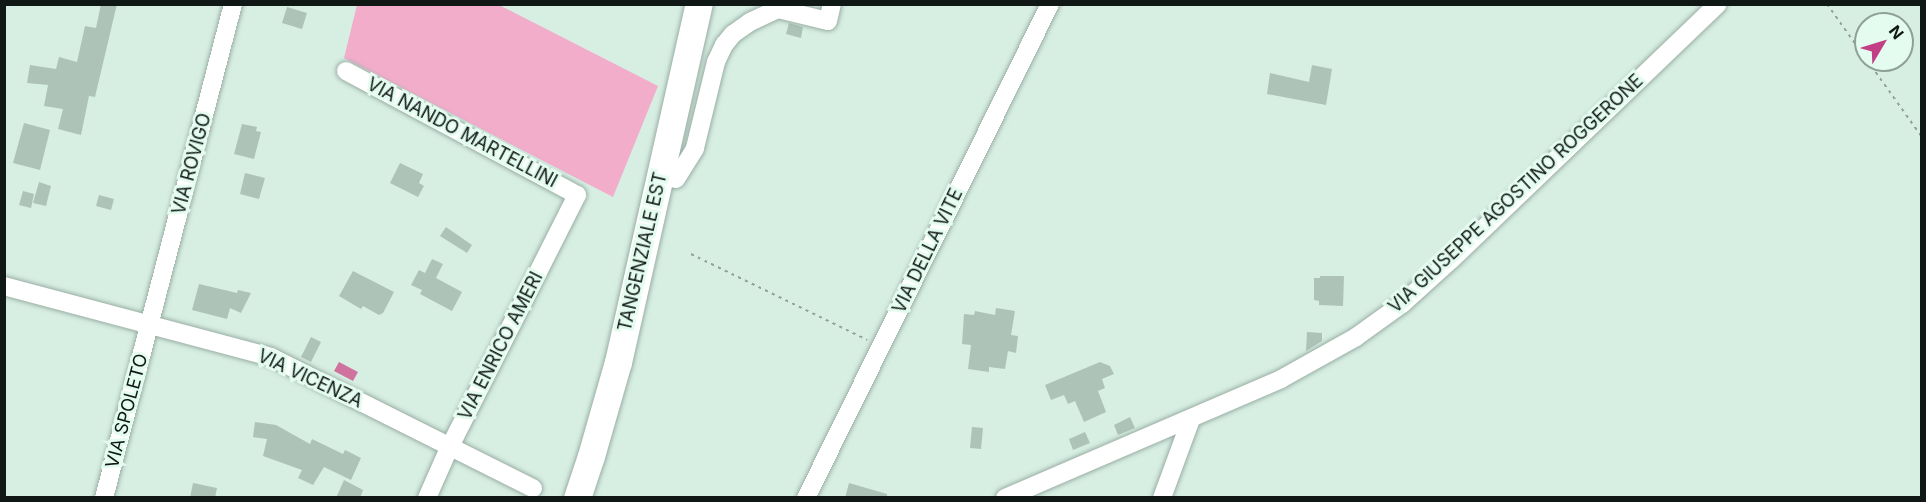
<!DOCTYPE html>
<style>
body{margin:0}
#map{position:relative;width:1926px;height:502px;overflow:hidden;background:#d7eee3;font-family:Inter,sans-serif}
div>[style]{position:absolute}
.green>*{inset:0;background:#f2adcb}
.water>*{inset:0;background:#d0729e}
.building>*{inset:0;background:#adc3b8}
.path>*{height:2px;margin-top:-1px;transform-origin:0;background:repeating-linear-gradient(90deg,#91a29a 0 3px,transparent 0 7.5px)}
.roads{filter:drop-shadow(0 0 2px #99aea4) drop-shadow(0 0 2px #99aea4)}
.minor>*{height:18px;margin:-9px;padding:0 9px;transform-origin:9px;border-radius:9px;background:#fff}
.highway>*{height:27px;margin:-13.5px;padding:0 13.5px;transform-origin:13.5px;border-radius:13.5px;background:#fff}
span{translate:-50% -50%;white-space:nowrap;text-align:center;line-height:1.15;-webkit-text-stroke:6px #e4fbf0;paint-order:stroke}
.street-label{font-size:18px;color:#101815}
.frame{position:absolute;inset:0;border:6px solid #101815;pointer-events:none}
.north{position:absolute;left:1854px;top:12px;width:60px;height:60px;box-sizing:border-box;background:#e4fbf0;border:2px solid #8fa098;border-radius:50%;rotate:52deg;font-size:16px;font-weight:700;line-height:24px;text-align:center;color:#101815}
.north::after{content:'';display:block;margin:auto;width:21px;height:27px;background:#c33f85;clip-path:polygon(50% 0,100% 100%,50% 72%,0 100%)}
</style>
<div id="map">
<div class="green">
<i style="clip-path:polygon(357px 5px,499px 5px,658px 86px,613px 197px,344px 58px)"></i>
</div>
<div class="water">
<i style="clip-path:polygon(339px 362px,358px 372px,353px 381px,334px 371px)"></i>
</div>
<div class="building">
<i style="clip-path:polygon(101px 4px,117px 4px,95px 97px,89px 96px,81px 135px,58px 129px,63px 109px,44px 106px,48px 85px,27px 83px,30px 65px,56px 69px,59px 57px,77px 62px,85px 26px,96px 28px)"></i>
<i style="clip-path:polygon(287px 7px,307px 13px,302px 29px,282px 23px)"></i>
<i style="clip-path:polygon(789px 23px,803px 27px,801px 38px,786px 34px)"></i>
<i style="clip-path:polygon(1312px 65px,1332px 69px,1326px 105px,1267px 94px,1270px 73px,1309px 82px)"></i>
<i style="clip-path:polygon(24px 123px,50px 130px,40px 170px,13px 163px)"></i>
<i style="clip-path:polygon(242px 124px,257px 127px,256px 131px,261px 132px,254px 159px,234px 154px)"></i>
<i style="clip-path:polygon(400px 163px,423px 174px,419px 183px,424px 186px,418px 197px,390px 183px)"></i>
<i style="clip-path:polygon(245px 173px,265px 178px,259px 199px,240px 194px)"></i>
<i style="clip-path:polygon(39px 182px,51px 186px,46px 206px,33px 203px)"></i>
<i style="clip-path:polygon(23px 191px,34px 194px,31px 208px,19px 205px)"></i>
<i style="clip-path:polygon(99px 195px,114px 199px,111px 210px,96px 206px)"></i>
<i style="clip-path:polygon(446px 227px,472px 245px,467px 253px,440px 236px)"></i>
<i style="clip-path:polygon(432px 259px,443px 264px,436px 278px,462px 292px,452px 311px,420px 294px,422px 290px,411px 285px,419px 270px,425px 273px)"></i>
<i style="clip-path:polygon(353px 271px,394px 292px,383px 313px,379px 315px,363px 306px,361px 309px,339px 296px)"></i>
<i style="clip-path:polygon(1320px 276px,1344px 276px,1343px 306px,1319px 305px,1319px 301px,1314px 300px,1314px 278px,1320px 278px)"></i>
<i style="clip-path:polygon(199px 284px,237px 293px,238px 290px,251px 293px,241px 313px,230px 308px,227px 319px,192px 310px)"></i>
<i style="clip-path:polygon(996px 308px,1015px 311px,1011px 335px,1018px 336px,1016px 353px,1008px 351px,1005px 369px,989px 367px,989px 372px,968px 369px,971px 345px,962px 344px,964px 314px,974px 315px,975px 311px,995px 315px)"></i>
<i style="clip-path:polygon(1307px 332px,1322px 333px,1322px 341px,1306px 351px)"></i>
<i style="clip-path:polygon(311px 337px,321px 342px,311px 362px,301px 357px)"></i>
<i style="clip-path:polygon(1100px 362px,1110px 366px,1114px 374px,1102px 379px,1105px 388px,1098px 391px,1106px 412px,1084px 422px,1075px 401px,1068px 404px,1064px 395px,1051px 400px,1045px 385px)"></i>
<i style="clip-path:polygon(1130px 417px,1135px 428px,1118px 435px,1114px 425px)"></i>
<i style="clip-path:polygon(255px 422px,276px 425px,310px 444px,312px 439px,343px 454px,345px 450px,361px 458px,351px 480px,324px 467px,313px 485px,298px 478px,302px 470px,263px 456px,267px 439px,253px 437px)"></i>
<i style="clip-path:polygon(972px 427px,983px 428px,981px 449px,970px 448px)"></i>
<i style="clip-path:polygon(1085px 432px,1090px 443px,1073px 450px,1069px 439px)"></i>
<i style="clip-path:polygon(344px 480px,363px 490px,360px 498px,336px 498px)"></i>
<i style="clip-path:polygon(193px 483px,217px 488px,215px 498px,190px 498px)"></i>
<i style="clip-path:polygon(849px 483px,887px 494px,887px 498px,845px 498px)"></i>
</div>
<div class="path">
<i style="left:1827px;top:4px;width:67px;rotate:54.7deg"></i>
<i style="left:1867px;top:60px;width:95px;rotate:54.5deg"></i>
<i style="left:691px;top:254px;width:196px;rotate:26deg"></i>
</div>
<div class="roads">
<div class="minor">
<i style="left:778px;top:9px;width:51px;rotate:13.5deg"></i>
<i style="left:828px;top:21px;width:17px;rotate:-77deg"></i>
<i style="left:346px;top:71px;width:262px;rotate:28.2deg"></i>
<i style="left:577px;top:195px;width:281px;rotate:116.8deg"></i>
<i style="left:450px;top:446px;width:57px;rotate:113.9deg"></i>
<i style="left:676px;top:179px;width:36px;rotate:-58deg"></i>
<i style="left:695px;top:148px;width:89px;rotate:-76.3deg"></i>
<i style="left:716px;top:62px;width:19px;rotate:-65deg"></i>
<i style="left:724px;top:45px;width:14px;rotate:-51deg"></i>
<i style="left:733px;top:34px;width:21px;rotate:-35deg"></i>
<i style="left:750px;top:22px;width:31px;rotate:-25deg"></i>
<i style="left:778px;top:9px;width:5px;rotate:-79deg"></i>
<i style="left:4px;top:286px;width:276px;rotate:14.9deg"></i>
<i style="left:271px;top:357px;width:293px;rotate:26.6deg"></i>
<i style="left:104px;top:498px;width:511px;rotate:-75.36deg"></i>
<i style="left:806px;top:498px;width:551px;rotate:-63.71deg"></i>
<i style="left:1005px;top:498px;width:301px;rotate:-23.3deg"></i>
<i style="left:1281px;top:379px;width:86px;rotate:-29.2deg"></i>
<i style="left:1356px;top:337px;width:57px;rotate:-35.7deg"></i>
<i style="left:1402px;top:304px;width:67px;rotate:-42deg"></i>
<i style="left:1452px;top:259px;width:368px;rotate:-43.8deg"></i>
<i style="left:1162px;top:498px;width:84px;rotate:-69.8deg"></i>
</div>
<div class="highway">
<i style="left:577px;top:498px;width:44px;rotate:-71.6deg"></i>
<i style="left:591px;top:456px;width:98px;rotate:-74deg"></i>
<i style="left:618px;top:362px;width:367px;rotate:-77.3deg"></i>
</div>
</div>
<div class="street-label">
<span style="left:462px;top:133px;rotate:28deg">VIA NANDO MARTELLINI</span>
<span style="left:192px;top:164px;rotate:-75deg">VIA ROVIGO</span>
<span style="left:1516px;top:194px;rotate:-43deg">VIA GIUSEPPE AGOSTINO ROGGERONE</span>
<span style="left:928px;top:251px;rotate:-64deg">VIA DELLA VITE</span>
<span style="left:643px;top:252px;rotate:-77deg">TANGENZIALE EST</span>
<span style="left:501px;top:346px;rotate:-63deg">VIA ENRICO AMERI</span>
<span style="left:310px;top:379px;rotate:25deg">VIA VICENZA</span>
<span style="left:127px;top:411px;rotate:-75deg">VIA SPOLETO</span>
</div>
<div class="frame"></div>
<div class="north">N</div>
</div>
